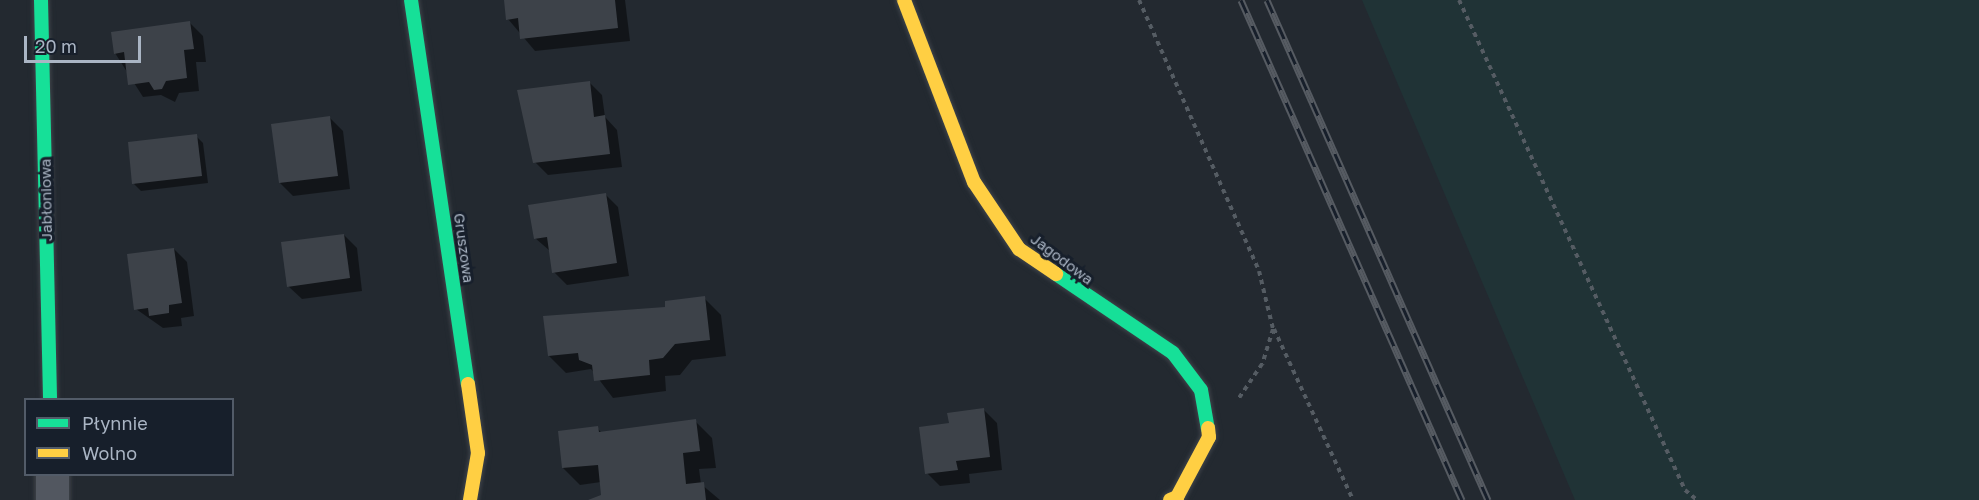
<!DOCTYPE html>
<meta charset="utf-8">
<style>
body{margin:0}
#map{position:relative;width:1979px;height:500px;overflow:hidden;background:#232930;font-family:"Golos Text",sans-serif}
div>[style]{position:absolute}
.green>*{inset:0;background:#203336}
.shadow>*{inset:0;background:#0007}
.building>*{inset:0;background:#3d4249}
.path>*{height:4px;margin-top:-2px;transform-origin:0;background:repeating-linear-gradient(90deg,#555c63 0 4.5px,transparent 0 9px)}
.roads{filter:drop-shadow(0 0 2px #3f444a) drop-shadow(0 0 2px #3f444a)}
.street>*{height:33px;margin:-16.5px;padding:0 16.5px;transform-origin:16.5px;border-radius:16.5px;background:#525760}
.fast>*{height:14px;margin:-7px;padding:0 7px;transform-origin:7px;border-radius:7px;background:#16e098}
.slow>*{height:14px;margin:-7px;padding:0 7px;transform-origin:7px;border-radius:7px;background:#ffcf43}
.rail>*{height:7px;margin-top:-3.5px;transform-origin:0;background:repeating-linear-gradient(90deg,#171f2b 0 14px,#565b62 0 28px);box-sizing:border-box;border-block:2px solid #565b62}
span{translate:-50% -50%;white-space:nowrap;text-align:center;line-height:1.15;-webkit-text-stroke:6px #171f2b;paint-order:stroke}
.street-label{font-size:15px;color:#aab5c4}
.legend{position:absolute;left:24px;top:398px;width:210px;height:78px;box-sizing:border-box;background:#171f2b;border:2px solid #525b68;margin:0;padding:8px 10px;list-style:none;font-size:18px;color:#aab5c4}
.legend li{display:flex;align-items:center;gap:12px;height:30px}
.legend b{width:30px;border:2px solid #525b68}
.scale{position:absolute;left:24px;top:36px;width:117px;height:27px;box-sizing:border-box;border:3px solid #aab5c4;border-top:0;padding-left:8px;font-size:18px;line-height:21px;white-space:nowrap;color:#aab5c4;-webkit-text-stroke:4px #171f2b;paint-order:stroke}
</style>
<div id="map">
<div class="green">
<i style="clip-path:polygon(1362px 0,1979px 0,1979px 500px,1575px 500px)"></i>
</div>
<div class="shadow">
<i style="clip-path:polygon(505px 0,625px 0,630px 41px,535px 51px,508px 19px)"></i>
<i style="clip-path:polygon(190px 23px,203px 36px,206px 62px,196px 62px,199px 91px,179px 93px,175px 102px,161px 95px,143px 97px,115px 53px)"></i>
<i style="clip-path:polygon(589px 82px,602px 95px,605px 117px,617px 130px,622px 167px,548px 175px,535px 162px)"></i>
<i style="clip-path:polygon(330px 118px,343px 131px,350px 189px,293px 196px,280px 183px)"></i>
<i style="clip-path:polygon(196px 136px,203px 143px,208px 183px,141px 191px,134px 184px)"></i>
<i style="clip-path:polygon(605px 194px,618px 207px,629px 276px,567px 285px,554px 272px,550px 251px,535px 238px)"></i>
<i style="clip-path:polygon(344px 235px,357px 248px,362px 291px,302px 299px,288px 286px)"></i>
<i style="clip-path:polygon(174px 249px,187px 262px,194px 316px,181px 318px,182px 326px,163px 328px,136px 309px)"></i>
<i style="clip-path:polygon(704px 298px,721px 315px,726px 356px,692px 360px,680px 375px,665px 376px,666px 391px,613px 398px,591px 369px,566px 373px,549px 356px)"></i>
<i style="clip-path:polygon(984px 410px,997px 423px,1002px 470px,969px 474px,970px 483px,940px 486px,927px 473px)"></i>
<i style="clip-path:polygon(695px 421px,712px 438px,716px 468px,699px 469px,701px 484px,720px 500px,590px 500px,603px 496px,601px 482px,580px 485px,563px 468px,597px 428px,602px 433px)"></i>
</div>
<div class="building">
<i style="clip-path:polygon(504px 0,615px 0,618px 28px,520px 39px,518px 18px,506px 20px)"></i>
<i style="clip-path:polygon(190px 21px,194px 49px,184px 50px,187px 78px,166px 81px,162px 89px,154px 90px,149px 82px,128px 85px,124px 52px,114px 54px,111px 32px)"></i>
<i style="clip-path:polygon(590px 81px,594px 117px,605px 115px,610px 154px,533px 163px,517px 90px)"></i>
<i style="clip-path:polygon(330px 116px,338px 176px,279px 183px,271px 124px)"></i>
<i style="clip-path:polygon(197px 134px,202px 176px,132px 184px,128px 142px)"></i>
<i style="clip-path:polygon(606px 193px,617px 263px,552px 273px,547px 237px,534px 239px,528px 205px)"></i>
<i style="clip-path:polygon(344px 234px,350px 278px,287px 287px,281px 242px)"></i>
<i style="clip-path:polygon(174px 248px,182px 303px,169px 305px,169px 313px,149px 316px,148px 308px,134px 310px,127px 254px)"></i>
<i style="clip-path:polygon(705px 296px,710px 340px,675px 344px,663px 358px,649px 360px,650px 375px,594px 381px,592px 365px,579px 360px,578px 353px,548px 356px,543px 316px,665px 307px,665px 301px)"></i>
<i style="clip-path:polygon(984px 408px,990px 457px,956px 461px,958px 470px,925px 474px,919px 427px,949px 423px,947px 413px)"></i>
<i style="clip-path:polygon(696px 419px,700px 451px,683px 453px,686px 484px,704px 482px,706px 500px,588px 500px,601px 495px,598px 465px,562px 468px,558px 431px,598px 426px,599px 432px)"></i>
</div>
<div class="path">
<i style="left:1139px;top:0;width:296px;rotate:66.1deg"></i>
<i style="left:1259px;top:271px;width:60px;rotate:76.4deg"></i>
<i style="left:1273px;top:329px;width:37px;rotate:107deg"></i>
<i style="left:1262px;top:364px;width:41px;rotate:124.1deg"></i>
<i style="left:1459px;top:0;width:540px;rotate:65.24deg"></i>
<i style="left:1685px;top:490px;width:16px;rotate:40deg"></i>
<i style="left:1274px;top:329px;width:188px;rotate:65.2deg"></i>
</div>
<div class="roads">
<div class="street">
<i style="left:52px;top:474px;width:26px;rotate:90deg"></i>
</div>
<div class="fast">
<i style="left:41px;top:0;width:400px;rotate:88.7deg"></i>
<i style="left:411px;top:0;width:388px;rotate:81.6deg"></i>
<i style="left:1056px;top:274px;width:141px;rotate:34deg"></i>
<i style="left:1173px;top:353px;width:46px;rotate:52.9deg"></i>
<i style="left:1201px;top:390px;width:39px;rotate:80deg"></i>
</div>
<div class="slow">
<i style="left:904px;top:0;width:195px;rotate:69deg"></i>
<i style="left:974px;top:182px;width:81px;rotate:56.1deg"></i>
<i style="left:1019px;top:249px;width:45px;rotate:34deg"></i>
<i style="left:468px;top:384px;width:70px;rotate:81.8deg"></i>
<i style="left:478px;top:453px;width:48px;rotate:99.7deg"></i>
<i style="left:1170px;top:500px;width:8px;rotate:-23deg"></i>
<i style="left:1177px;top:497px;width:68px;rotate:-61.9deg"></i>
<i style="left:1209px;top:437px;width:9px;rotate:-96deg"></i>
</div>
</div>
<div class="rail">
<i style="left:1241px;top:0;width:547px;rotate:66.15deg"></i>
<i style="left:1267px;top:0;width:547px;rotate:66.15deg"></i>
</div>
<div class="street-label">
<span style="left:46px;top:200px;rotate:-91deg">Jabłoniowa</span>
<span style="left:464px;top:248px;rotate:82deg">Gruszowa</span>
<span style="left:1062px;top:259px;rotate:37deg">Jagodowa</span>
</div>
<ul class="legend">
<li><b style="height:8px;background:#16e098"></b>Płynnie</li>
<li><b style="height:8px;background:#ffcf43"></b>Wolno</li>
</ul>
<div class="scale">20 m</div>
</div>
